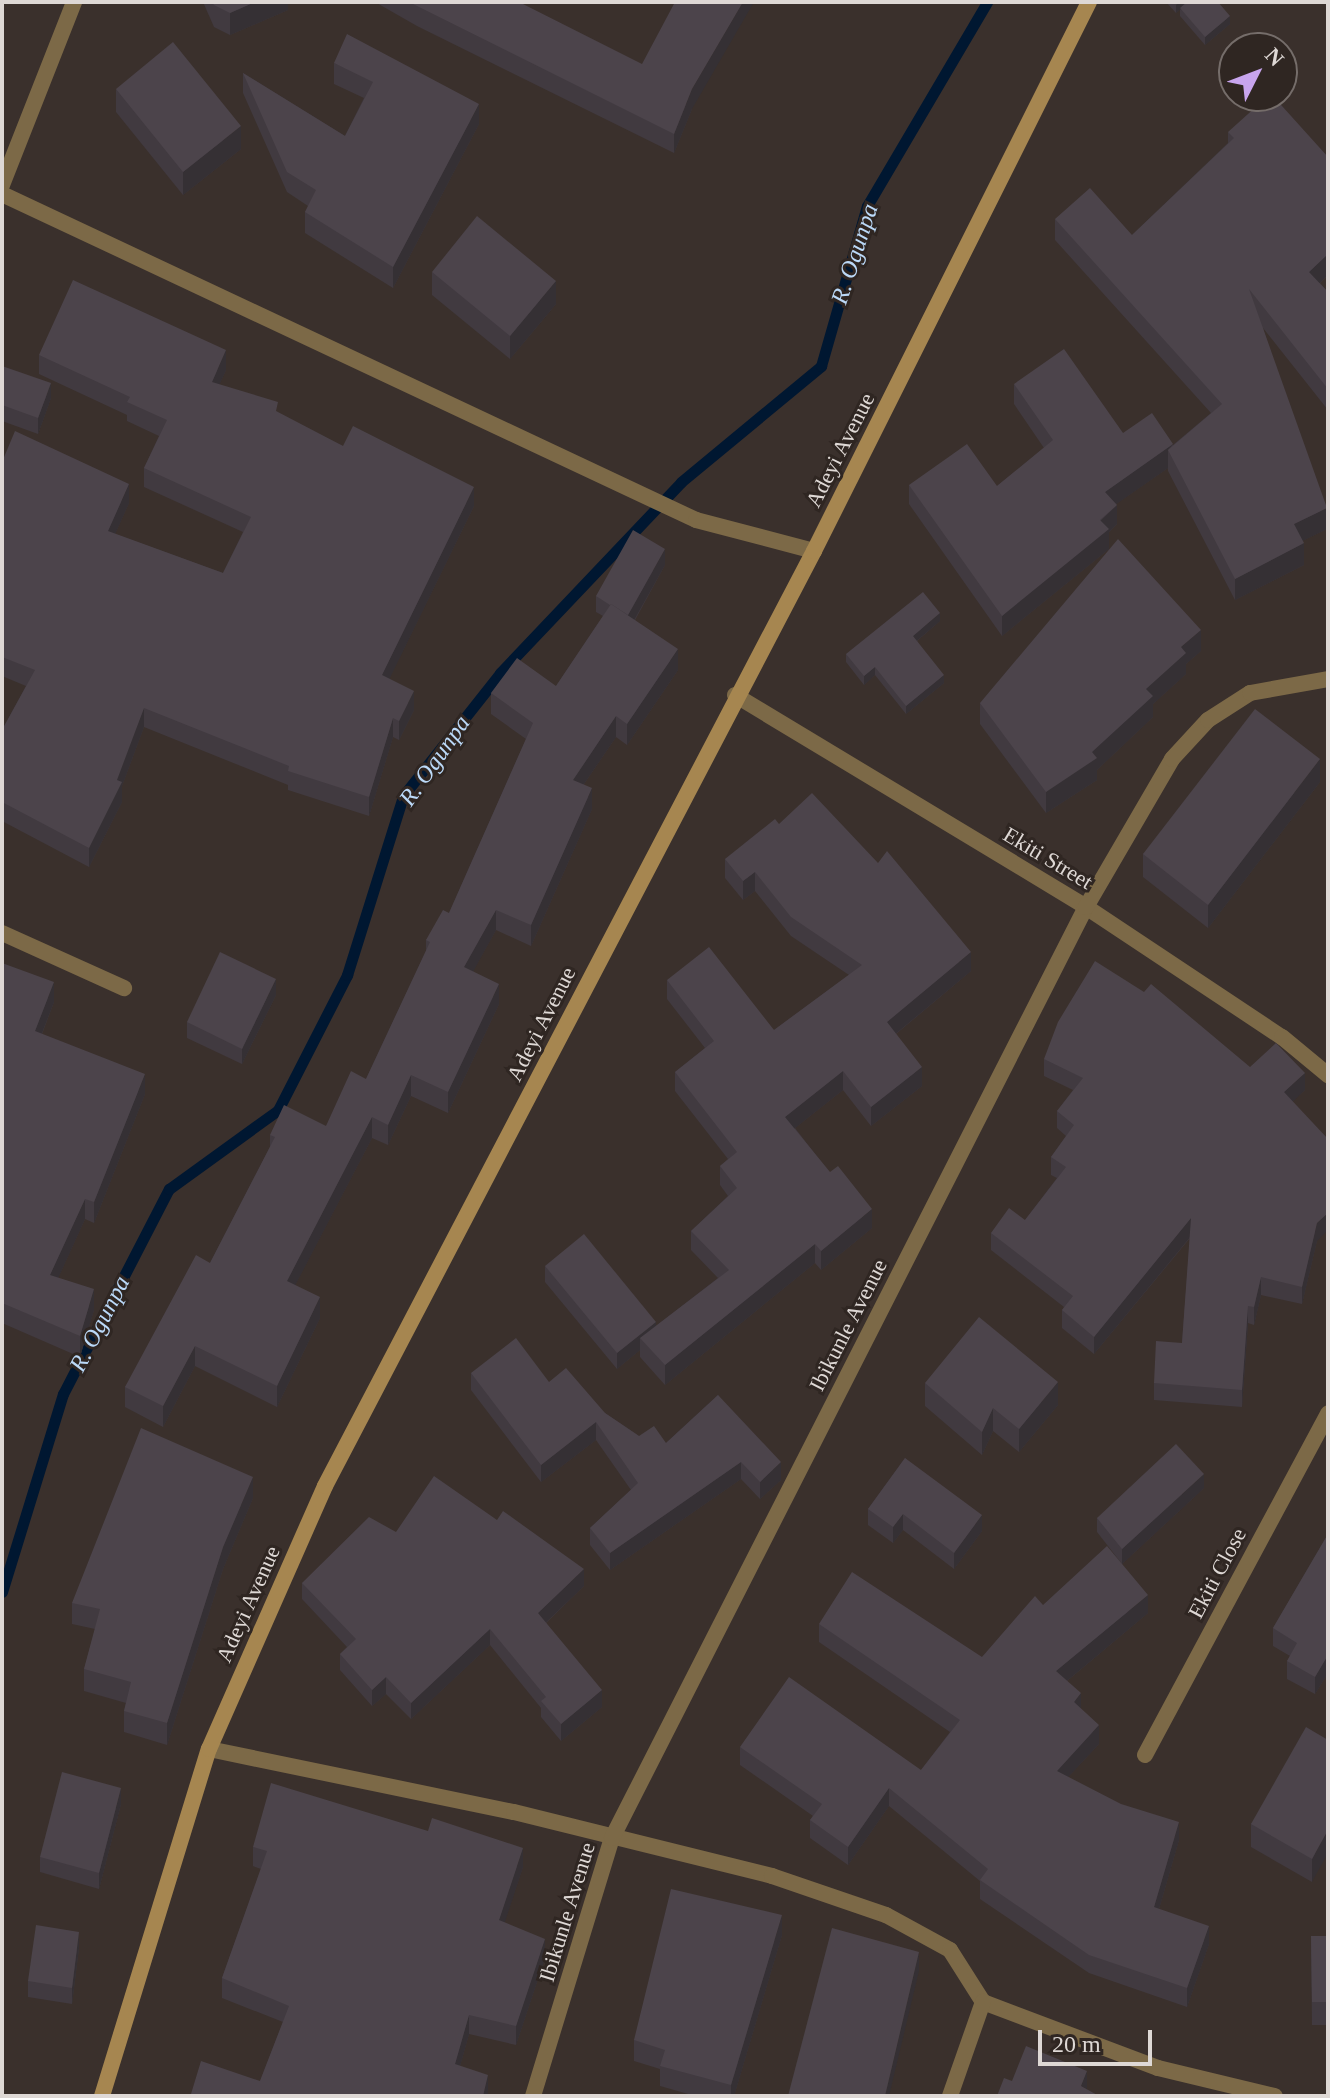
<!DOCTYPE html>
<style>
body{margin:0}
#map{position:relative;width:1330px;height:2098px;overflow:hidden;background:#3a302c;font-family:"Times New Roman",serif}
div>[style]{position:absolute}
.stream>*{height:11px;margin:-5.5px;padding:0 5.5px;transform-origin:5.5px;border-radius:5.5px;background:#001731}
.street>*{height:16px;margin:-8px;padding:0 8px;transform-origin:8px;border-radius:8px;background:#7c6947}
.secondary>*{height:16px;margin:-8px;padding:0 8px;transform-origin:8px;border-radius:8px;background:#a68650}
.wall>*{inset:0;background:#413a40}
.shaded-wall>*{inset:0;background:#353034}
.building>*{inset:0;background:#4c444b}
span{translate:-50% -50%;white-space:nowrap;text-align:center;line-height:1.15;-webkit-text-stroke:6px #2f2622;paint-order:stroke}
.street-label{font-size:22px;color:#ded8d5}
.water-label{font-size:24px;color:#bbd9f8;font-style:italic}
.frame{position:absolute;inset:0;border:4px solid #ded8d5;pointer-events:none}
.north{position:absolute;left:1218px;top:32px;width:80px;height:80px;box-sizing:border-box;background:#2f2622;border:2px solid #756d6a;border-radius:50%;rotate:48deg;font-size:22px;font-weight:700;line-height:32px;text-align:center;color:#ded8d5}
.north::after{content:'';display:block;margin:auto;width:28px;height:36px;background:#c8a5ee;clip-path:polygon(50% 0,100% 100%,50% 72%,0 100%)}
.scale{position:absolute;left:1038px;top:2030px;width:114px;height:36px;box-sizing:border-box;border:4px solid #ded8d5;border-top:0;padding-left:10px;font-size:24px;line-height:28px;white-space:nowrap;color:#ded8d5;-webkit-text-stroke:6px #2f2622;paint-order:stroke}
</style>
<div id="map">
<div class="stream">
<i style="left:2px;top:1592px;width:207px;rotate:-72.9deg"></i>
<i style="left:63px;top:1394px;width:231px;rotate:-62.7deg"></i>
<i style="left:169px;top:1189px;width:135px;rotate:-35.9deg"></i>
<i style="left:278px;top:1110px;width:152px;rotate:-62.9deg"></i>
<i style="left:347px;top:975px;width:188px;rotate:-72.6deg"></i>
<i style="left:403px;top:796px;width:157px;rotate:-51.7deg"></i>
<i style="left:500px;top:673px;width:263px;rotate:-46.5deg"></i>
<i style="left:681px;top:482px;width:182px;rotate:-39.6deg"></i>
<i style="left:821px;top:366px;width:166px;rotate:-74deg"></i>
<i style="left:867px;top:206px;width:237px;rotate:-59.5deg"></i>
</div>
<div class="street">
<i style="left:2px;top:185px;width:197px;rotate:-68.5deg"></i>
<i style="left:2px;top:194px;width:767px;rotate:25.16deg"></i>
<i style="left:696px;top:520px;width:122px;rotate:14.7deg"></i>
<i style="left:735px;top:695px;width:410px;rotate:31.1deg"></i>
<i style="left:1086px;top:907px;width:235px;rotate:33.6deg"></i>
<i style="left:1282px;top:1037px;width:60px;rotate:39.6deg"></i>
<i style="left:2px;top:933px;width:134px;rotate:24.3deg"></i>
<i style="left:209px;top:1749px;width:311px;rotate:11.7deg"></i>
<i style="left:514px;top:1812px;width:266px;rotate:13.9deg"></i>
<i style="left:772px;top:1876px;width:120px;rotate:18.9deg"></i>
<i style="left:886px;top:1915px;width:73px;rotate:28.7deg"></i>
<i style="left:950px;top:1950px;width:62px;rotate:57.6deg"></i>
<i style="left:983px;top:2002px;width:187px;rotate:20.7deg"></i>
<i style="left:1158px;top:2068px;width:120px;rotate:13.5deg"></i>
<i style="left:1145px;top:1755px;width:388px;rotate:-61.8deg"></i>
<i style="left:533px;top:2096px;width:270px;rotate:-73deg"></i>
<i style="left:612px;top:1838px;width:1045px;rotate:-63.02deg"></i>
<i style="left:1086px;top:907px;width:171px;rotate:-59.8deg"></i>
<i style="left:1172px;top:759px;width:53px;rotate:-47.3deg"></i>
<i style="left:1208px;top:720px;width:50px;rotate:-32.7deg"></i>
<i style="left:1250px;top:693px;width:79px;rotate:-10.2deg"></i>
<i style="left:950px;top:2096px;width:100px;rotate:-70.7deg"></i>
</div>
<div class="secondary">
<i style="left:102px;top:2096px;width:363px;rotate:-72.9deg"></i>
<i style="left:209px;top:1749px;width:287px;rotate:-66.2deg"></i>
<i style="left:325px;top:1486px;width:1055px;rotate:-62.39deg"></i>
<i style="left:814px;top:551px;width:614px;rotate:-63.39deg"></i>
</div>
<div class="wall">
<i style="clip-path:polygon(203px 2px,288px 2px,288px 10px,230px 35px,214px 27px)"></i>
<i style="clip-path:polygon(375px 2px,519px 2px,692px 109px,674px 153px,417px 26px)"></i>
<i style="clip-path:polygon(1166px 2px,1218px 2px,1230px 24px,1205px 45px,1180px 16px,1180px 9px,1176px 13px)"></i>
<i style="clip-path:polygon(334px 63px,479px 124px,393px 288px,305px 233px,305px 212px,308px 206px,287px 192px,243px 93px,243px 73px,345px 136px,364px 98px,334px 84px)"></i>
<i style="clip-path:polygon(116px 89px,241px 149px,183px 195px,116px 112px)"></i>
<i style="clip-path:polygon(1228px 132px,1328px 157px,1328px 275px,1320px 283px,1328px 292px,1328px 410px,1263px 328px,1327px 529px,1302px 541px,1304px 565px,1235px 600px,1168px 471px,1168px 468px,1116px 504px,1117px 524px,1109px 532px,1109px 549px,1002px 636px,909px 504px,909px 485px,997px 486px,1044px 448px,1014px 404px,1014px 384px,1123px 433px,1173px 445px,1211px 413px,1055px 240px,1055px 219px,1132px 235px,1228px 143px)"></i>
<i style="clip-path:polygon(432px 272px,556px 304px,510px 359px,432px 295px)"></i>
<i style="clip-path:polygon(39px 355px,226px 370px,219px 385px,343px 446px,474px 506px,389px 679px,414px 710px,399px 740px,393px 737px,369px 816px,288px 790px,288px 785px,144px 727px,122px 786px,122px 802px,89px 867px,2px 821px,2px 730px,26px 686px,2px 676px,2px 462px,129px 503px,115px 534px,223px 573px,243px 532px,144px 487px,144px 468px,159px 436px,127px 421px,127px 415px,39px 374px)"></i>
<i style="clip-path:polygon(2px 366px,51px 398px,38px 434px,2px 421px)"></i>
<i style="clip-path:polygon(665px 565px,635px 620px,678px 670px,627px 745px,616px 737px,584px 784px,592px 809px,531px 946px,496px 930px,473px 971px,499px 1004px,448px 1113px,411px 1096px,388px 1145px,372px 1138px,295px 1285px,320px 1318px,277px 1407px,195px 1366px,163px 1427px,125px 1407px,125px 1387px,210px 1263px,270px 1147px,270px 1135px,326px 1126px,366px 1079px,426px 951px,426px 940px,449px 913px,526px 739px,491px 714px,491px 693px,556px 686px,603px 616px,596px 612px,596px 596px)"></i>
<i style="clip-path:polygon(940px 621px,917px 641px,944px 683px,906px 714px,875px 675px,864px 685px,846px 662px,846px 654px)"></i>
<i style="clip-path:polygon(1201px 651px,1186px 664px,1186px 674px,1153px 704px,1153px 717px,1097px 770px,1097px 780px,1046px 813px,980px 724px,980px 703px)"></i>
<i style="clip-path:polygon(1320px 782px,1208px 928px,1143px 877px,1143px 854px)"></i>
<i style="clip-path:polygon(779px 824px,971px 971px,896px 1034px,922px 1086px,871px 1126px,843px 1090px,795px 1128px,872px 1228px,821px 1270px,815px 1263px,665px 1385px,640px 1357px,640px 1350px,617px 1369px,545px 1282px,545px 1266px,656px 1326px,718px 1278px,691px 1250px,691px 1231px,728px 1196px,720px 1185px,720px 1166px,728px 1159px,675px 1091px,675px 1072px,705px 1048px,667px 999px,667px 980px,774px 1030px,849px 975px,791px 936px,755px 891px,743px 900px,725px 878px,725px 859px)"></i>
<i style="clip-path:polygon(2px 963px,54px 1002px,42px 1034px,145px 1094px,94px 1223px,85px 1219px,58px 1278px,94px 1310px,80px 1357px,2px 1323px)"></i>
<i style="clip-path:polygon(276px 995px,242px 1064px,187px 1038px,187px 1022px)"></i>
<i style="clip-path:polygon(1044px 1059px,1250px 1067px,1305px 1090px,1292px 1102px,1317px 1241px,1302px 1304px,1261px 1295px,1254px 1325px,1248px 1323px,1242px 1407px,1154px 1400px,1154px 1383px,1182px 1343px,1190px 1238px,1094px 1354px,1062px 1328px,1062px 1310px,1064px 1307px,991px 1250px,991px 1233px,1025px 1220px,1057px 1178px,1051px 1175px,1051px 1157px,1066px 1136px,1057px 1128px,1057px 1111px,1073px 1090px,1044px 1076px)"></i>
<i style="clip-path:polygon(471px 1373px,549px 1382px,605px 1413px,639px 1436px,666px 1443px,718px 1395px,781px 1480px,760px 1499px,741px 1479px,610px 1570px,590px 1545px,590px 1528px,631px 1490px,596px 1440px,541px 1482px,471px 1390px)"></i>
<i style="clip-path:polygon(925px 1383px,1058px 1405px,1019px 1452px,993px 1431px,982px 1455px,925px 1406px)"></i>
<i style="clip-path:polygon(905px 1458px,982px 1531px,954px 1569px,903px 1530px,893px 1543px,868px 1525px,868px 1509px)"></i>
<i style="clip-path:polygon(1204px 1488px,1122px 1564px,1097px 1532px,1097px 1518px)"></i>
<i style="clip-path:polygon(253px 1498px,223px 1569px,167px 1745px,124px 1732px,124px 1711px,126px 1703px,84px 1691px,84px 1669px,95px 1629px,72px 1624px,72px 1603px)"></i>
<i style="clip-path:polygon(396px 1532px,584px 1586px,546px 1623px,602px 1707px,561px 1741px,541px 1717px,541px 1708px,490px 1645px,411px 1719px,386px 1694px,372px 1706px,340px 1670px,340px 1654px,347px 1647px,302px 1599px,302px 1583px)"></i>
<i style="clip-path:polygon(1328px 1534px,1328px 1673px,1315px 1694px,1287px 1679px,1287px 1661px,1290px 1656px,1273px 1646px,1273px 1628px)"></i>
<i style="clip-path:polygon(1043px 1605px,1148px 1613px,1067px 1681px,1099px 1744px,1068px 1777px,1179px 1840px,1159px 1909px,1209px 1944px,1187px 2007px,1089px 1973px,980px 1899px,980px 1881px,889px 1806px,848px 1865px,810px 1838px,810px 1820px,813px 1816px,740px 1765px,740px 1747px,921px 1770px,950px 1732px,819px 1642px,819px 1624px,982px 1657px)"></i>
<i style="clip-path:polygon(1328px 1740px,1312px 1882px,1251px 1847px,1251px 1824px)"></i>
<i style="clip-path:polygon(121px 1804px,99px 1889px,40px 1872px,40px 1857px)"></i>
<i style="clip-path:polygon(253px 1847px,523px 1867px,504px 1923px,545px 1958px,516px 2045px,469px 2034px,460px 2066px,488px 2094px,488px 2096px,191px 2096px,191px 2094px,260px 2081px,283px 2022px,222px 1998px,222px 1978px,261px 1869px,253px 1866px)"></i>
<i style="clip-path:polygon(782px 1935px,734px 2096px,695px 2096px,660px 2086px,660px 2069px,634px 2061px,634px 2040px)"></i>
<i style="clip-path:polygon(1311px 1936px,1328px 1936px,1328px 2025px,1312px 2025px)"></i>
<i style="clip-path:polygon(79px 1948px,72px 2004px,28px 1997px,28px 1981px)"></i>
</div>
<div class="shaded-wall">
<i style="clip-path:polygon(255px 2px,288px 2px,288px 10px,230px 35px,230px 13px)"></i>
<i style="clip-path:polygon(743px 2px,754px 2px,692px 109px,674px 153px,674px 134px,692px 89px)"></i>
<i style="clip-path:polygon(1179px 2px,1189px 2px,1176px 13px,1176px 5px)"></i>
<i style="clip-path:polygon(1230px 16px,1230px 24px,1205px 45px,1205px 37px)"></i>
<i style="clip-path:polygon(479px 104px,479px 124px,393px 288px,393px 267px)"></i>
<i style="clip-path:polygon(241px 126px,241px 149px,183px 195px,183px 172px)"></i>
<i style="clip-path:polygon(1328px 254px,1328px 275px,1309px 293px,1309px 272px)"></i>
<i style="clip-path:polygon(556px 281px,556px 304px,510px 359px,510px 336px)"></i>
<i style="clip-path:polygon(226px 350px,226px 370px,212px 401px,212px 382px)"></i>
<i style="clip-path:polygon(51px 383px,51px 398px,38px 434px,38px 418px)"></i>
<i style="clip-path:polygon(1173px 444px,1168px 450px,1168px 468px,1105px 512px,1105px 492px)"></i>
<i style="clip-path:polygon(129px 484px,129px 503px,108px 550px,108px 531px)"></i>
<i style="clip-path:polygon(474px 487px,474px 506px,382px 694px,382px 675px)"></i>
<i style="clip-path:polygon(1117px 505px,1117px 524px,1109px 532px,1109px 549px,1002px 636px,1002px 616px)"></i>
<i style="clip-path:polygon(1327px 508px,1327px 529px,1294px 545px,1294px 524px)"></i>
<i style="clip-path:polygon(1304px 543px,1304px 565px,1235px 600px,1235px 579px)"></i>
<i style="clip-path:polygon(665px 549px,665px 565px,628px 631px,628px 615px)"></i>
<i style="clip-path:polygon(940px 613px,940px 621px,913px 644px,913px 636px)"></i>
<i style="clip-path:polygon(1201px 630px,1201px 651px,1186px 664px,1186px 674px,1153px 704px,1153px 717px,1097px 770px,1097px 780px,1046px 813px,1046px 792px,1092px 752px,1181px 647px)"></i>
<i style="clip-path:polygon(678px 649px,678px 670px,627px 745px,627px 724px)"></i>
<i style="clip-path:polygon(875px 667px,875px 675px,864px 685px,864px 676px)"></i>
<i style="clip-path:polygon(944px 675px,944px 683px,906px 714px,906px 706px)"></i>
<i style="clip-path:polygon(414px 691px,414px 710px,399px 740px,399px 721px)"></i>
<i style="clip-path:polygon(144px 708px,144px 727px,122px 786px,122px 802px,89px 867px,89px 848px)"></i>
<i style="clip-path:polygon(616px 716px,616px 737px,573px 800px,573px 780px)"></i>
<i style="clip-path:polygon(393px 718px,393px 737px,369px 816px,369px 797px)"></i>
<i style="clip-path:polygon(1320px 759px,1320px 782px,1208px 928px,1208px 905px)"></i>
<i style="clip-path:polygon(592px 788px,592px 809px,531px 946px,531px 925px)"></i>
<i style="clip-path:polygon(755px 872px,755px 891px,743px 900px,743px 881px)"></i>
<i style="clip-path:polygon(496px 910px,496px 930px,464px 988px,464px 967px)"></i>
<i style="clip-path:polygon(971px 952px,971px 971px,887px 1041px,887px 1022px)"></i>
<i style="clip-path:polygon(276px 979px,276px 995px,242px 1064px,242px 1049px)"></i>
<i style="clip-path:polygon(54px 982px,54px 1002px,35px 1051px,35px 1031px)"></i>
<i style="clip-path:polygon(499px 984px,499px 1004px,448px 1113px,448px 1092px)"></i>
<i style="clip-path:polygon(922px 1067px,922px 1086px,871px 1126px,871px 1107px)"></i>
<i style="clip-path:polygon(843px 1071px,843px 1090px,785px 1136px,785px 1117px)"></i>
<i style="clip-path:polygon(1305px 1073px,1305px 1090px,1284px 1110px,1284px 1092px)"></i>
<i style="clip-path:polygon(145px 1074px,145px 1094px,94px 1223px,94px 1202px)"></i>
<i style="clip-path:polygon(411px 1075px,411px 1096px,388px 1145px,388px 1125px)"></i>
<i style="clip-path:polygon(372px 1117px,372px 1138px,287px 1301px,287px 1281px)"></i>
<i style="clip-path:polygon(85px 1199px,85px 1219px,50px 1296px,50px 1275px)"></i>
<i style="clip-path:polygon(872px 1209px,872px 1228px,821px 1270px,821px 1251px)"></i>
<i style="clip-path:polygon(1328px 1213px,1328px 1230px,1317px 1241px,1302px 1304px,1302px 1287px,1317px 1223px)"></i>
<i style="clip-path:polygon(1191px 1218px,1191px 1236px,1094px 1354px,1094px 1337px)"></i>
<i style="clip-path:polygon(815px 1244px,815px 1263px,665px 1385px,665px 1365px)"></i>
<i style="clip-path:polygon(1261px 1277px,1261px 1295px,1254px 1325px,1254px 1307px)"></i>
<i style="clip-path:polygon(94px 1289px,94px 1310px,80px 1357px,80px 1336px)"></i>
<i style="clip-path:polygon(320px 1297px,320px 1318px,277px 1407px,277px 1386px)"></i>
<i style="clip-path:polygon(1248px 1306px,1248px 1323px,1242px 1407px,1242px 1390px)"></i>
<i style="clip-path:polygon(656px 1322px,656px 1337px,640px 1338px,640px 1350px,617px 1369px,617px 1353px)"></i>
<i style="clip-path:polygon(195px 1346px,195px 1366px,163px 1427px,163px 1406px)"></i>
<i style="clip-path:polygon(1058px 1382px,1058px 1405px,1019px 1452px,1019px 1429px)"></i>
<i style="clip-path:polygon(993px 1408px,993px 1431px,982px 1455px,982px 1432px)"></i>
<i style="clip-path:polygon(596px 1422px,596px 1440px,541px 1482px,541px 1465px)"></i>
<i style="clip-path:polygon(741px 1462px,741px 1479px,610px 1570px,610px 1553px)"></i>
<i style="clip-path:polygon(781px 1462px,781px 1480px,760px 1499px,760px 1482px)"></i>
<i style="clip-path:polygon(1204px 1474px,1204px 1488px,1122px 1564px,1122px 1549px)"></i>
<i style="clip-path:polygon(253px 1477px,253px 1498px,223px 1569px,167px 1745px,167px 1723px,223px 1547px)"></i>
<i style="clip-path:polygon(903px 1514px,903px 1530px,893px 1543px,893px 1527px)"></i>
<i style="clip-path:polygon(982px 1515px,982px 1531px,954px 1569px,954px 1553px)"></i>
<i style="clip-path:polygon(584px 1569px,584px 1586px,538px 1630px,538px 1613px)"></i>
<i style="clip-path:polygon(1148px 1595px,1148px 1613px,1056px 1690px,1056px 1671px)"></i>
<i style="clip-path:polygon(490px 1629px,490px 1645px,411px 1719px,411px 1703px)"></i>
<i style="clip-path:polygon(1328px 1655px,1328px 1673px,1315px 1694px,1315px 1677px)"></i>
<i style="clip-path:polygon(386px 1677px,386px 1694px,372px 1706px,372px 1690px)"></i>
<i style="clip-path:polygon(602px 1690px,602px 1707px,561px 1741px,561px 1724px)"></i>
<i style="clip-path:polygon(1081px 1693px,1081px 1711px,1074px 1702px)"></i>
<i style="clip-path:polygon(1099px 1725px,1099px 1744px,1057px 1789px,1057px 1771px)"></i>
<i style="clip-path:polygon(121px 1788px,121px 1804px,99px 1889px,99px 1873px)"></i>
<i style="clip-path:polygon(889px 1788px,889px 1806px,848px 1865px,848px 1847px)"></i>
<i style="clip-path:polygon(1179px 1822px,1179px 1840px,1154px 1926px,1154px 1907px)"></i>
<i style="clip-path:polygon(1328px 1830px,1328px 1853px,1312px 1882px,1312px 1859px)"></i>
<i style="clip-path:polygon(523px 1848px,523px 1867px,499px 1940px,499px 1920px)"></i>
<i style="clip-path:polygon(782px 1915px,782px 1935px,734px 2096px,731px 2096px,731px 2085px)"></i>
<i style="clip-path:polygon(1209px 1926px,1209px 1944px,1187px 2007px,1187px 1988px)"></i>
<i style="clip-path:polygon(79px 1932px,79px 1948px,72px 2004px,72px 1988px)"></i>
<i style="clip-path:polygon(545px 1939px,545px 1958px,516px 2045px,516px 2026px)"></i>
<i style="clip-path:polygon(919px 1952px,919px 1971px,889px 2096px,885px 2096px)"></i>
<i style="clip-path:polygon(469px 2015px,469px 2034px,455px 2084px,455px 2064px)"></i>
<i style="clip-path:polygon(1087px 2071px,1087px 2089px,1081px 2086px)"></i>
<i style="clip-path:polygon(488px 2075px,488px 2096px,483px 2096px)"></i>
</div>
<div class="building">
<i style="clip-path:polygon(212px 2px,255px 2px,230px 13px,214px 5px)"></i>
<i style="clip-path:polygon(409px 2px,519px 2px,642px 64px,675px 2px,743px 2px,692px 89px,674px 134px)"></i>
<i style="clip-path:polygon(1187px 2px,1218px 2px,1230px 16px,1205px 37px,1180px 8px)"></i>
<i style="clip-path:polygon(347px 34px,479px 104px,393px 267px,305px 212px,316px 190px,287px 172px,243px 73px,345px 136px,373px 82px,334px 63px)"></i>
<i style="clip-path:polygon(173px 42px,241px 126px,183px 172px,116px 89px)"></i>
<i style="clip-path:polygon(1268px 96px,1273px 96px,1328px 157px,1328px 254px,1309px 272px,1328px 292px,1328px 389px,1249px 289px,1327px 508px,1294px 524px,1304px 543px,1235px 579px,1168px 450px,1222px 404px,1055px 219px,1090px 188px,1132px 235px,1234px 138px,1228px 132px)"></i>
<i style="clip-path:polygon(477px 216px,556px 281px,510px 336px,432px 272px)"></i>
<i style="clip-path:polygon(73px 280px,226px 350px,212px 382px,278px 402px,276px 411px,343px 446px,353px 426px,474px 487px,382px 675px,414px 691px,399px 721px,393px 718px,369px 797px,288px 771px,289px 766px,144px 708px,117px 780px,122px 782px,89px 848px,2px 802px,2px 730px,35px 670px,2px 657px,2px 462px,15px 431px,129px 484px,108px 531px,223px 573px,251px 517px,144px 468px,167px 420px,127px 402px,130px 397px,39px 355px)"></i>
<i style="clip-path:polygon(1064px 349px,1123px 433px,1152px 413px,1173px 444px,1105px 492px,1117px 505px,1100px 520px,1109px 529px,1002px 616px,909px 485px,967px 444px,997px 486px,1053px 440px,1014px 384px)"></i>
<i style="clip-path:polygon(2px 366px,51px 383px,38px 418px,2px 405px)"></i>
<i style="clip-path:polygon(633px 530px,665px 549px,628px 615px,611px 604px,610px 605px,596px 596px)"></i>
<i style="clip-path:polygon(1118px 539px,1201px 630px,1181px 647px,1186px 653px,1146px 689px,1153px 696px,1092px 752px,1097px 758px,1046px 792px,980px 703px)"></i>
<i style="clip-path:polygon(923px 592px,940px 613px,913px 636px,944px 675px,906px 706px,875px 667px,864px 676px,846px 654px)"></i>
<i style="clip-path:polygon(611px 604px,678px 649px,627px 724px,616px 716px,573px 780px,592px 788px,531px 925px,496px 910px,464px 967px,499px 984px,448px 1092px,411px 1075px,388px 1125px,372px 1117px,287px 1281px,320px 1297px,277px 1386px,195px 1346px,163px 1406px,125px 1387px,196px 1255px,210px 1263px,275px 1137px,270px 1135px,284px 1105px,326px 1126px,351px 1071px,366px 1079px,430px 942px,426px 940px,443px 910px,449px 913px,533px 723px,491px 693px,517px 658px,556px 686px)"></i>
<i style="clip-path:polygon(1255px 709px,1320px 759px,1208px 905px,1143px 854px)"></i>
<i style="clip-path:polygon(812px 793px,878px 863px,887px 851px,971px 952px,887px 1022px,922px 1067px,871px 1107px,843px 1071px,785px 1117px,830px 1172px,838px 1166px,872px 1209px,821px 1251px,815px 1244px,665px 1365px,640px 1338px,729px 1270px,691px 1231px,737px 1188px,720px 1166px,737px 1152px,675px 1072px,714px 1041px,667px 980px,709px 947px,774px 1030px,862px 965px,791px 917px,755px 872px,743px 881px,725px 859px,775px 819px,779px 824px)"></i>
<i style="clip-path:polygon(220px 952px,276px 979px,242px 1049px,187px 1022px)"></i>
<i style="clip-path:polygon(1095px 961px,1144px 992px,1151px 984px,1250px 1067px,1276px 1043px,1305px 1073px,1284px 1092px,1328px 1139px,1328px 1213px,1317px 1223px,1302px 1287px,1261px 1277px,1254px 1307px,1248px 1306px,1242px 1390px,1154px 1383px,1156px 1341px,1182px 1343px,1191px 1218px,1094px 1337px,1062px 1310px,1073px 1296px,991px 1233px,1009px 1208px,1025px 1220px,1066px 1167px,1051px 1157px,1074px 1125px,1057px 1111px,1083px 1078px,1044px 1059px,1058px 1022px)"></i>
<i style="clip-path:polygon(2px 963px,54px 982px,35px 1031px,145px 1074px,94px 1202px,85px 1199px,50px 1275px,94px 1289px,80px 1336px,2px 1303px)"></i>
<i style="clip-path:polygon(584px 1234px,656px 1322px,617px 1353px,545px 1266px)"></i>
<i style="clip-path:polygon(979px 1317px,1058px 1382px,1019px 1429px,993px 1408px,982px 1432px,925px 1383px)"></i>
<i style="clip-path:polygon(516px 1338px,549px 1382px,566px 1368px,605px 1413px,639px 1436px,654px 1426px,666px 1443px,718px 1395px,781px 1462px,760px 1482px,741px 1462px,610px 1553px,590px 1528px,638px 1483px,596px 1422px,541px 1465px,471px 1373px)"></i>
<i style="clip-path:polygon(141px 1428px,253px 1477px,223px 1547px,167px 1723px,124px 1711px,131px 1682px,84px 1669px,100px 1609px,72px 1603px)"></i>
<i style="clip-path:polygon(1176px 1444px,1204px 1474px,1122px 1549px,1097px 1518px)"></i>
<i style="clip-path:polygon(905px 1458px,982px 1515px,954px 1553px,903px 1514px,893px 1527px,868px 1509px)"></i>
<i style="clip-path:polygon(434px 1476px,497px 1520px,503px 1511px,584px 1569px,538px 1613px,602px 1690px,561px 1724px,541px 1701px,546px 1697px,490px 1629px,411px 1703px,386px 1677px,372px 1690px,340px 1654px,356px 1639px,302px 1583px,369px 1517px,396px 1532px)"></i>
<i style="clip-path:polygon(1328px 1534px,1328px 1655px,1315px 1677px,1287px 1661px,1297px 1643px,1273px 1628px)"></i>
<i style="clip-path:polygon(1107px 1546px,1148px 1595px,1056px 1671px,1081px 1693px,1074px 1702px,1099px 1725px,1057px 1771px,1121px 1804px,1179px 1822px,1154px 1907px,1209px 1926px,1187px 1988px,1089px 1955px,980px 1880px,988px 1869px,889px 1788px,848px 1847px,810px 1820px,822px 1804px,740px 1747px,789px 1677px,921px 1770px,960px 1720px,819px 1624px,852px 1572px,982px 1657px,1035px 1596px,1043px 1605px)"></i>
<i style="clip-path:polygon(1306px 1727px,1328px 1740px,1328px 1830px,1312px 1859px,1251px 1824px)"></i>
<i style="clip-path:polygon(62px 1772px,121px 1788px,99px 1873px,40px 1857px)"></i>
<i style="clip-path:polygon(271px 1783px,428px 1831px,432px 1818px,523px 1848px,499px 1920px,545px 1939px,516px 2026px,469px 2015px,455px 2064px,488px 2075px,483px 2096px,198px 2096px,191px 2094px,201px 2061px,260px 2081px,289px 2006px,222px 1978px,267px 1851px,253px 1847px)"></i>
<i style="clip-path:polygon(671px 1889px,782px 1915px,731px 2085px,660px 2066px,665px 2050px,634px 2040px)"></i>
<i style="clip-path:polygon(36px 1925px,79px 1932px,72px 1988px,28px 1981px)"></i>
<i style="clip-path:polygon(832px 1928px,919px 1952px,885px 2096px,788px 2096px)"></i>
<i style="clip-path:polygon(1311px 1936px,1328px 1936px,1328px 2002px,1312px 2002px)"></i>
<i style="clip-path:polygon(1026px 2046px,1087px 2071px,1081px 2086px,1099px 2096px,997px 2096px,1004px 2078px,1012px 2081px)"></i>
</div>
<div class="street-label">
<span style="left:840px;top:450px;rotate:-63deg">Adeyi Avenue</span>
<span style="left:1048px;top:858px;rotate:31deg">Ekiti Street</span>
<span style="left:541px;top:1024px;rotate:-63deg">Adeyi Avenue</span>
<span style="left:848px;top:1325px;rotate:-63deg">Ibikunle Avenue</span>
<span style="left:1217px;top:1573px;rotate:-62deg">Ekiti Close</span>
<span style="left:248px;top:1604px;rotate:-66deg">Adeyi Avenue</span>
<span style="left:567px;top:1912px;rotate:-73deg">Ibikunle Avenue</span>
</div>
<div class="water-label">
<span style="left:855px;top:254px;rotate:-72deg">R. Ogunpa</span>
<span style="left:435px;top:761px;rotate:-55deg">R. Ogunpa</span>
<span style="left:100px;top:1324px;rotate:-63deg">R. Ogunpa</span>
</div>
<div class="frame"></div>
<div class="north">N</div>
<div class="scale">20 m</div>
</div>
